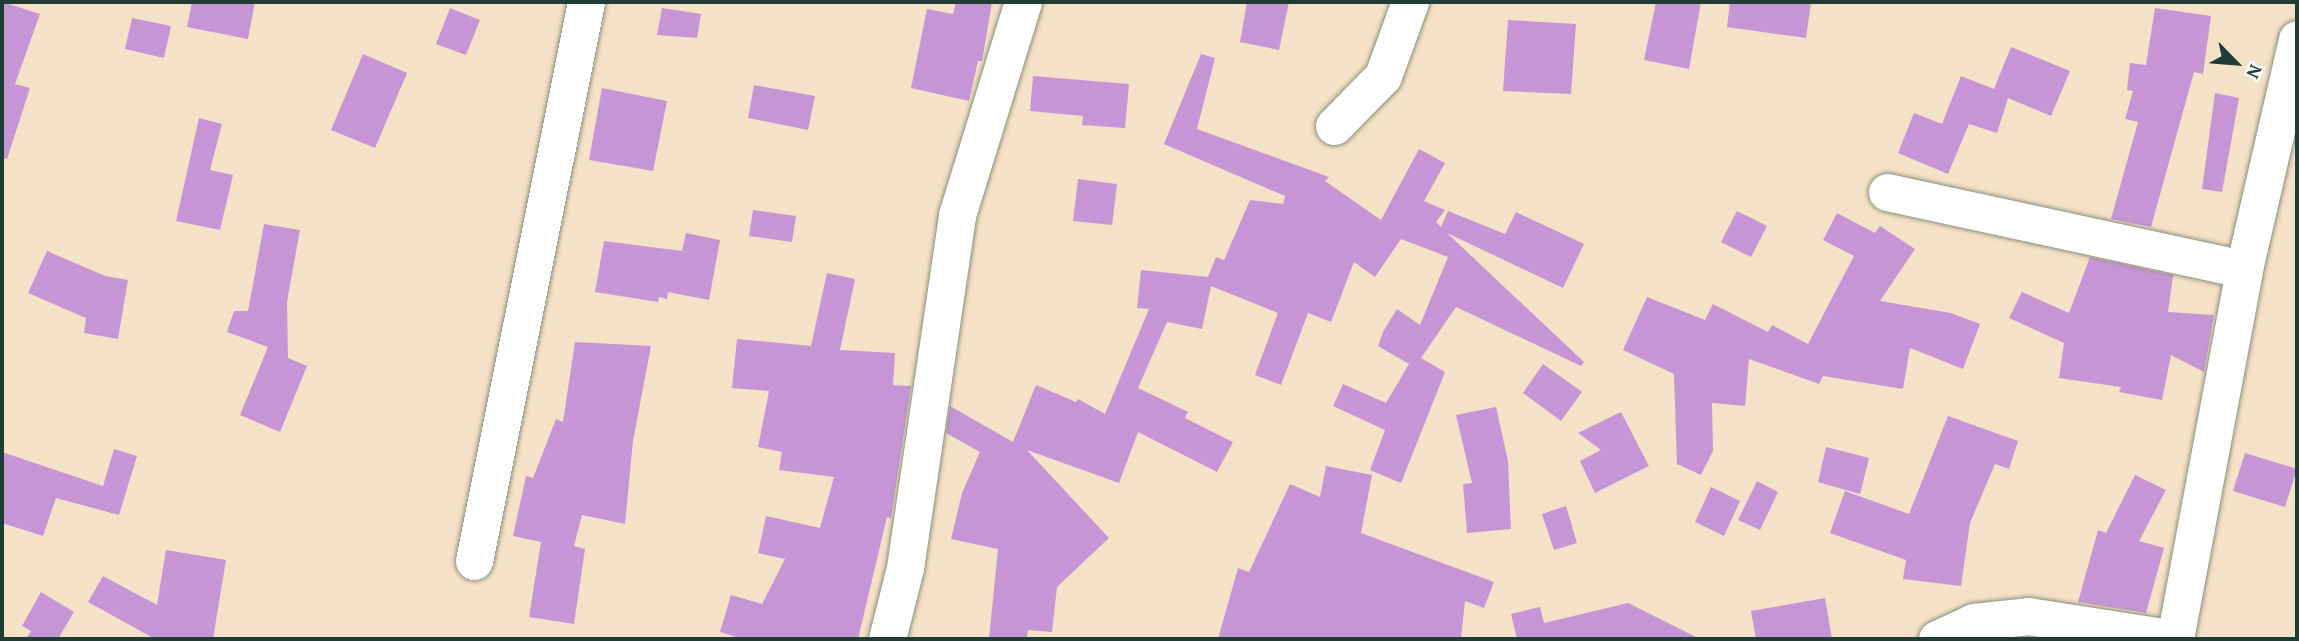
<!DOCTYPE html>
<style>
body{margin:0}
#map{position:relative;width:2299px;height:641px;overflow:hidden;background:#f5e1c7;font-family:"Gentium Book Plus",serif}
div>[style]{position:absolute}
.building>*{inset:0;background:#c695d5}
.roads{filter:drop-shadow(0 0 2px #8a8f7e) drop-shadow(0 0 2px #8a8f7e)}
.street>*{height:37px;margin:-18.5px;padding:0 18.5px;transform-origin:18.5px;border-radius:18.5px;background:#fff}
span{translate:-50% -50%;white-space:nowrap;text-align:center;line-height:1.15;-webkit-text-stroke:5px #fdfcf7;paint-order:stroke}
.frame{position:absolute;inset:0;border:4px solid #1f3d34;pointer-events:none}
.north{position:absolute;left:2201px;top:28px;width:70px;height:70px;-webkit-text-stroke:5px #fdfcf7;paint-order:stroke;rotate:115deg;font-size:19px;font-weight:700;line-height:28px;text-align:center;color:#1f3d34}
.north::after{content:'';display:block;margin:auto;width:24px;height:32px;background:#1f3d34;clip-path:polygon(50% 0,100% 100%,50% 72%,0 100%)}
</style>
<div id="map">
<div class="building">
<i style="clip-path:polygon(2px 2px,40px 14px,15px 84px,30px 88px,7px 159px,2px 158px)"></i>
<i style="clip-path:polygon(192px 2px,255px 2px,248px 39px,187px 27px)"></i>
<i style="clip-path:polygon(956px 2px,992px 2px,982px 61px,978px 61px,969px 101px,911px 88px,927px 9px,953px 14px)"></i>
<i style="clip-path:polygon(1247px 2px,1289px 2px,1279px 50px,1240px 42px)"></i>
<i style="clip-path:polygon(1656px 2px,1701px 2px,1689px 69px,1644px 60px)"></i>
<i style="clip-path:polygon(1730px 2px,1811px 2px,1806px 38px,1727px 27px)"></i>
<i style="clip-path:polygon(450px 8px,480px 20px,466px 55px,436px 44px)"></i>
<i style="clip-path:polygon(662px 8px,701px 14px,697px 38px,657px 35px)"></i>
<i style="clip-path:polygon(2155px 8px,2211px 16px,2203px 74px,2194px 72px,2151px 227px,2111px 219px,2138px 122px,2125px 119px,2133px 91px,2127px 90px,2130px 63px,2146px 65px)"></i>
<i style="clip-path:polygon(132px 18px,171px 26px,164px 58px,125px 49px)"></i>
<i style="clip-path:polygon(1508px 20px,1576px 24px,1571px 94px,1503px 91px)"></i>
<i style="clip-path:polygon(2011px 47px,2070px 71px,2051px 116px,2008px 98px,1997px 133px,1969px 124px,1948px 174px,1898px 153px,1914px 113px,1942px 124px,1961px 76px,1994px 89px)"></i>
<i style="clip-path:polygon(363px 54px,407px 73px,375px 148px,331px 130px)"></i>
<i style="clip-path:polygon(1201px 54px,1215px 58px,1197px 129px,1329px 177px,1325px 181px,1381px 220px,1419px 149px,1445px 163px,1424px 201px,1445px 210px,1436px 222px,1441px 227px,1448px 211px,1505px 234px,1516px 212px,1584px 244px,1563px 288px,1447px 233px,1584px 362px,1581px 366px,1456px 307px,1421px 358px,1445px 372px,1401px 483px,1370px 470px,1385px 430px,1333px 406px,1343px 384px,1386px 403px,1409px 364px,1378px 346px,1384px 330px,1397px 309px,1420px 325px,1448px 257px,1401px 239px,1375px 277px,1354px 262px,1331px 322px,1308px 313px,1281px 385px,1255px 375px,1278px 313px,1211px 286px,1202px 329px,1167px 322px,1138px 388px,1188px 412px,1185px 418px,1233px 442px,1217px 472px,1138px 432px,1119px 483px,1027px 450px,1109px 538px,1057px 587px,1052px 632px,1028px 630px,1027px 639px,989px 639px,998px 549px,951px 539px,962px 493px,980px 452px,946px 433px,950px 406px,1013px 442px,1036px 385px,1076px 402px,1078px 399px,1105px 414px,1149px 309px,1137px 308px,1141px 270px,1208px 277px,1216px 257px,1224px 260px,1250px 200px,1283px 204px,1285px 196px,1164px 144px)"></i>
<i style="clip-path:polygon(1033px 76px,1129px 84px,1125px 128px,1082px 125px,1083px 116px,1030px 111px)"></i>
<i style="clip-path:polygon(754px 85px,815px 96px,808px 130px,748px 118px)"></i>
<i style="clip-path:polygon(602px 88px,667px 101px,653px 171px,589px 160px)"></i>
<i style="clip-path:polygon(2215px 93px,2239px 98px,2222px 192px,2202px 189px)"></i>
<i style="clip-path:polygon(199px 118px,222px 124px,210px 170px,233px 175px,220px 230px,176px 221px)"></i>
<i style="clip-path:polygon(1078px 179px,1117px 184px,1112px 225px,1073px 221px)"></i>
<i style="clip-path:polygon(753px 210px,796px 216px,792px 242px,749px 236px)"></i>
<i style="clip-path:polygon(1737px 211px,1767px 226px,1751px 257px,1721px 242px)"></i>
<i style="clip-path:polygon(1837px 213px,1875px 233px,1880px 226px,1915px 249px,1880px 301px,1951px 313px,1980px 324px,1963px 369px,1910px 348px,1903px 389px,1823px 376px,1819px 384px,1749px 359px,1745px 406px,1712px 403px,1713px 451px,1701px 475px,1677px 464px,1674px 374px,1623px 350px,1647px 297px,1705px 320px,1713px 304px,1768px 332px,1772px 325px,1808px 344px,1854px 256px,1823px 240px)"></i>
<i style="clip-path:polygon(264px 224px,300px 230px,287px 302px,288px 358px,307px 366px,280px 432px,240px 415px,268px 347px,227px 332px,234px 311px,248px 311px)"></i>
<i style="clip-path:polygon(686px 233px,720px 240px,709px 300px,668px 292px,667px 299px,659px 297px,658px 302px,595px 292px,604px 241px,682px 251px)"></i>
<i style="clip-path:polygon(47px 251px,105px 276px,128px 280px,118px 339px,84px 333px,86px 318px,28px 293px)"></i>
<i style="clip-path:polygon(2090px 257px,2173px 275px,2168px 312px,2214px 315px,2204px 372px,2171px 355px,2162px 400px,2119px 392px,2121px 387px,2059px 378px,2064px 343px,2009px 318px,2022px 292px,2069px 313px)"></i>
<i style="clip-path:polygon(827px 273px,855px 279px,840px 350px,895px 353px,893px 385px,911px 386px,891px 518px,887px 517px,858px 639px,743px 639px,720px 632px,731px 595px,762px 604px,785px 559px,758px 553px,766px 516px,820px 528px,834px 477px,779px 470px,782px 452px,758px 447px,769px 391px,732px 388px,737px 339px,811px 346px)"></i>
<i style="clip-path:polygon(575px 342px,651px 346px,633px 441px,625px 524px,582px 515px,574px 546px,585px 549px,574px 624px,529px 617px,541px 542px,513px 536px,526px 476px,533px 478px,556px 419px,563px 422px)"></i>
<i style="clip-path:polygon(1543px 364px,1582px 392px,1561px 421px,1523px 393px)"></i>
<i style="clip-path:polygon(1496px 407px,1508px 461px,1511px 529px,1467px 533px,1463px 484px,1472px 483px,1456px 415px)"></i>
<i style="clip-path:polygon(1621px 412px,1649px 466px,1595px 493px,1580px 461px,1601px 450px,1578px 433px)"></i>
<i style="clip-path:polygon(1948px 416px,2018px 441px,2009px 469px,1995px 464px,1970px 523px,1961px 586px,1903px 579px,1906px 560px,1830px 533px,1845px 491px,1909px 514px)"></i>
<i style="clip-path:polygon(1826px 447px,1869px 458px,1860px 494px,1818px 482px)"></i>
<i style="clip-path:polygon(114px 449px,137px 456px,119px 515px,56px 498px,43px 536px,2px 523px,2px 452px,103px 486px)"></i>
<i style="clip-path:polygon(2245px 453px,2297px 469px,2285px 507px,2233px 491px)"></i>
<i style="clip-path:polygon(1326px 466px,1372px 475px,1361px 533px,1494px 582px,1484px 608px,1465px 601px,1461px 639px,1218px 639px,1238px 568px,1249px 572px,1290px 484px,1320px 497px)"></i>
<i style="clip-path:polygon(2135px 475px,2166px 490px,2139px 541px,2164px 548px,2146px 613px,2078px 602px,2098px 530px,2106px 533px)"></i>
<i style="clip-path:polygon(1757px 481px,1778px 492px,1760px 530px,1738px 520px)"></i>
<i style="clip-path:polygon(1711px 487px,1740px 501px,1724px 536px,1695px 522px)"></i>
<i style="clip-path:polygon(1566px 506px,1577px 543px,1554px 550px,1542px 514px)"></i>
<i style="clip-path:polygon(166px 550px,226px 560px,213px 639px,155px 639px,88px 602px,103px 576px,157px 605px)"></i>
<i style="clip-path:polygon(41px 592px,74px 612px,58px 639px,26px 639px,31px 631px,22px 626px)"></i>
<i style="clip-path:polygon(1825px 598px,1832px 639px,1756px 639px,1751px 611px)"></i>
<i style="clip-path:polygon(1628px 603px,1700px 639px,1517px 639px,1511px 614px,1540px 607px,1544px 623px)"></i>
</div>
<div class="roads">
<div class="street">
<i style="left:1334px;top:126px;width:70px;rotate:-45.6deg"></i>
<i style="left:1383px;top:76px;width:79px;rotate:-70deg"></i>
<i style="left:1887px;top:192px;width:365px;rotate:12.2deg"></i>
<i style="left:474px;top:561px;width:570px;rotate:-78.67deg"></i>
<i style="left:887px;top:639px;width:73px;rotate:-75.8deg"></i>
<i style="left:905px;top:568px;width:357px;rotate:-81.6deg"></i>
<i style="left:957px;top:215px;width:223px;rotate:-72.8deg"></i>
<i style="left:1937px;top:639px;width:41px;rotate:-24.7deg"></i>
<i style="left:1974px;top:622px;width:54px;rotate:-6.3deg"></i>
<i style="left:2028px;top:616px;width:150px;rotate:8.8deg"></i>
<i style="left:2175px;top:639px;width:376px;rotate:-79.4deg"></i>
<i style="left:2244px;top:269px;width:236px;rotate:-77deg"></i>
</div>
</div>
<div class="frame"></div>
<div class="north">N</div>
</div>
